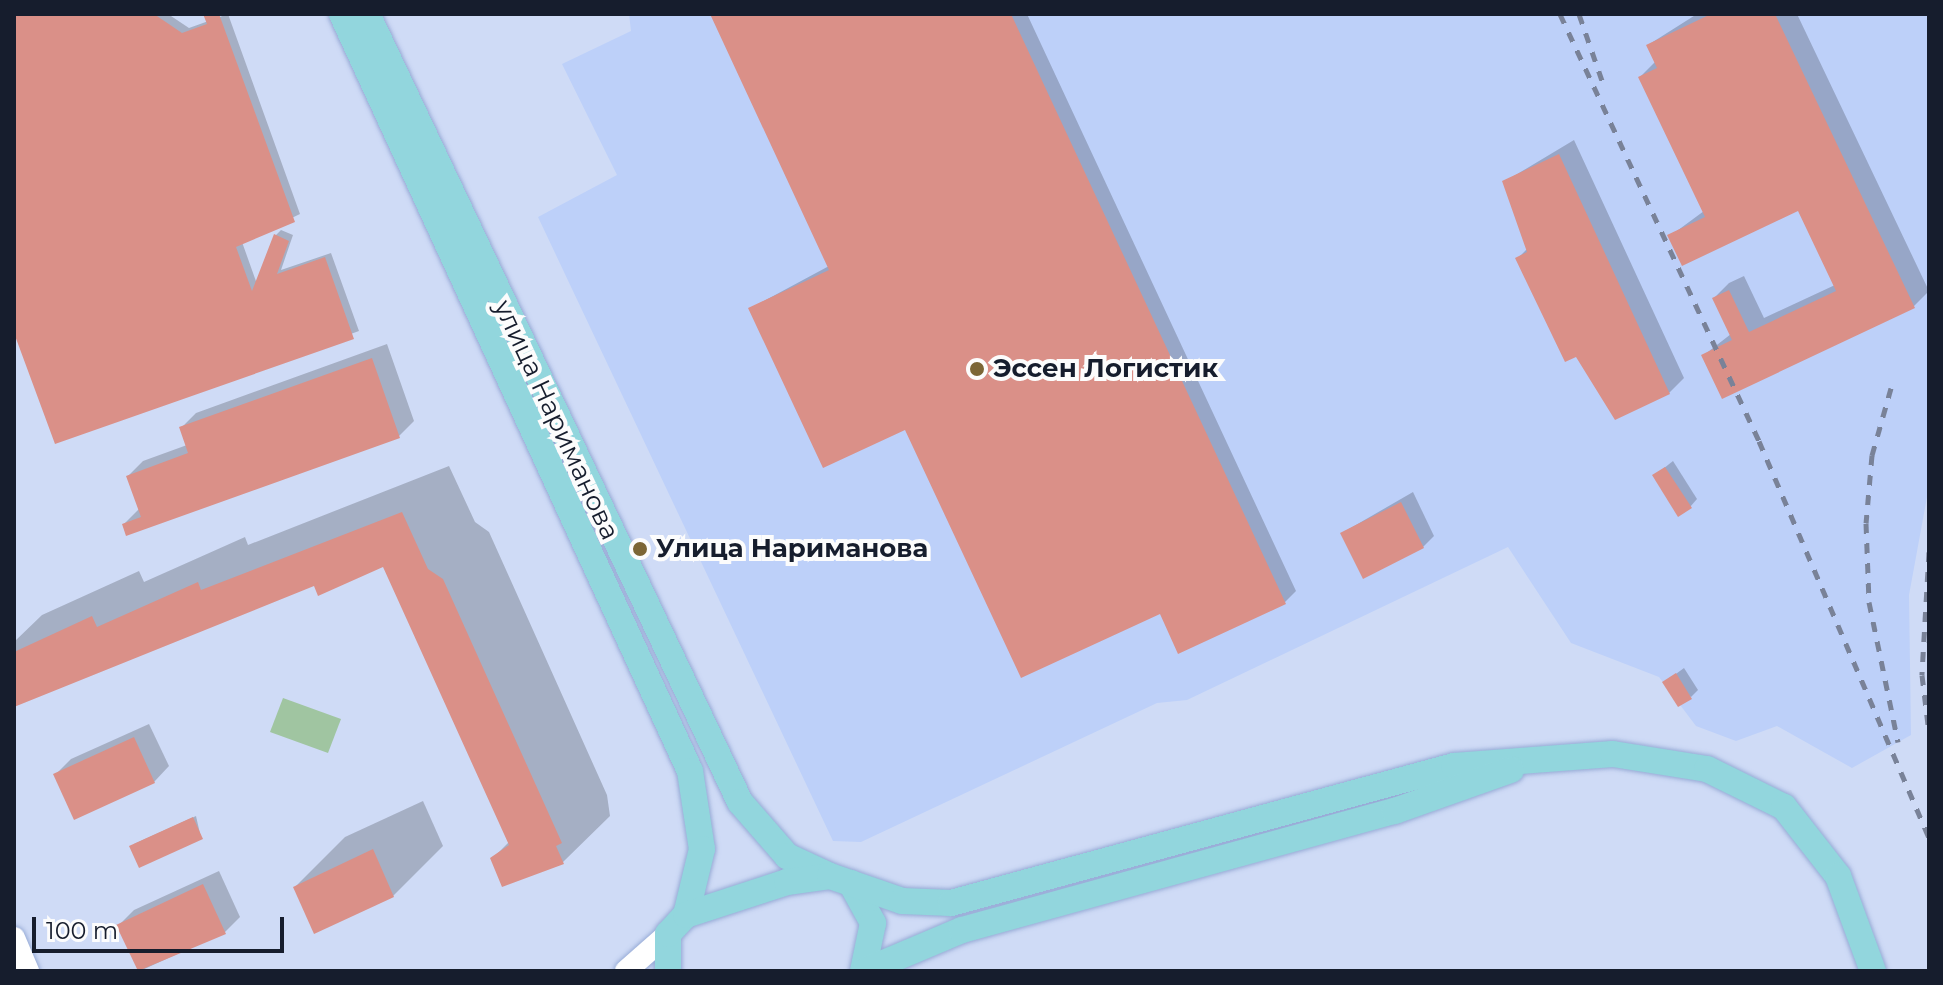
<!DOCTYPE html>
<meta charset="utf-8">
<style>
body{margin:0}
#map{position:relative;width:1943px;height:985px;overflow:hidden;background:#cfdbf6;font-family:Montserrat,sans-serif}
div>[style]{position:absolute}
.built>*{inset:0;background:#bdd0f9}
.green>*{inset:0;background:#a0c5a1}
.shadow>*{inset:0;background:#0003}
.building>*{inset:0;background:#da9088}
.roads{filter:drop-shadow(0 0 2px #97abd6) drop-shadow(0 0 2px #97abd6)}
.minor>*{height:22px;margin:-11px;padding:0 11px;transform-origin:11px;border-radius:11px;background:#fff}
.major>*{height:26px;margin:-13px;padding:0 13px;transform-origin:13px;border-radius:13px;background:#92d6dd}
.rail>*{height:5px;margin-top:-2.5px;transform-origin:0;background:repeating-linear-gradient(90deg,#798298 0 10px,transparent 0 20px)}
.dots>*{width:22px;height:22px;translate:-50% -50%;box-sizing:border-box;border:4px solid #fcfcfc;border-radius:50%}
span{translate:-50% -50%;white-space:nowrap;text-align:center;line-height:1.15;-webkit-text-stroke:8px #fcfcfc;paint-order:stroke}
.poi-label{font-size:26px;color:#161d2d;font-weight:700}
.left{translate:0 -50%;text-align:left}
.street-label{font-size:26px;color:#161d2d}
.frame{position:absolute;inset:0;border:16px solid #161d2d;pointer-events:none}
.scale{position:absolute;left:32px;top:917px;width:252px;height:36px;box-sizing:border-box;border:4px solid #161d2d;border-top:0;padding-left:10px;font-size:24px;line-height:28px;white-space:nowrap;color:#161d2d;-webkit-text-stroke:6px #fcfcfc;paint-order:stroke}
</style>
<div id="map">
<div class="built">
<i style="clip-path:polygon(629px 14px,1929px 14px,1929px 486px,1909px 595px,1911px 735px,1852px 768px,1777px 726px,1736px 741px,1696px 726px,1659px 677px,1571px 643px,1508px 547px,1187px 700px,1157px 703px,861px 842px,833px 841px,538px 217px,617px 175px,562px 64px,631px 31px)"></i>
</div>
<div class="green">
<i style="clip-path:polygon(283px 698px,341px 719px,328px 753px,270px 732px)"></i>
</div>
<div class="shadow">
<i style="clip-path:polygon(14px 14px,168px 14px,189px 28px,228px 14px,300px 214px,242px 242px,257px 284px,275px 236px,281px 230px,293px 235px,281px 270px,331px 253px,359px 331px,56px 441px,14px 327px)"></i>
<i style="clip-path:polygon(712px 14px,1027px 14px,1296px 591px,1285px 602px,1179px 651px,1161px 611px,751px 308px,829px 266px)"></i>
<i style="clip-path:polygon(1697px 14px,1797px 14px,1929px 291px,1914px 306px,1704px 355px,1731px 334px,1714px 298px,1729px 283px,1744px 276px,1764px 318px,1835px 285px,1799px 208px,1670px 236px,1704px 211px,1640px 77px,1656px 61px,1648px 45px)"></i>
<i style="clip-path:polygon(1574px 140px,1684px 378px,1669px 393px,1518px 258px,1528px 248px,1504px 182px)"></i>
<i style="clip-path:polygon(387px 344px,414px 421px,399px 436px,124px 524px,140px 508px,128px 476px,143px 461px,187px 445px,181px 428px,196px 413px)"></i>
<i style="clip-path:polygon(1673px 461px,1697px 499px,1690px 507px,1654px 476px)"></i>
<i style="clip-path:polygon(449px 466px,475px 522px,489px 532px,607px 795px,610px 816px,563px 862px,492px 859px,510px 841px,384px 564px,315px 583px,14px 705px,14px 642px,42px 615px,139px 571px,144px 582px,245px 537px,248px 545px)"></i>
<i style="clip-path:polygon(1413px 492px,1434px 536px,1423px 547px,1342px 533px)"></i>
<i style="clip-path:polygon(1684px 668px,1698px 690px,1691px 697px,1665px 682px)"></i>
<i style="clip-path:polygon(149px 724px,169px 766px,154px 782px,56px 774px,71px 759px)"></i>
<i style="clip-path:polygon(423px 801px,443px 846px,393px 896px,295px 887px,345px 837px)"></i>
<i style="clip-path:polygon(196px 816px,201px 838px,134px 844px)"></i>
<i style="clip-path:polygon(219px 871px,240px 917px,225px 932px,140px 971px,119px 925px,134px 910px)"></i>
</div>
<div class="building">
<i style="clip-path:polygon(14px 14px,154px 14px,182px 33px,207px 24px,203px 14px,219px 14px,295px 222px,236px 247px,252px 291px,274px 234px,289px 241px,277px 274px,325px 257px,354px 339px,55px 444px,14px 333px)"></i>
<i style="clip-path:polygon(710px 14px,1011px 14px,1286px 604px,1178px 654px,1160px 614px,1021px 678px,905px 430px,823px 468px,748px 308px,829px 270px)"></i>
<i style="clip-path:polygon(1711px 14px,1775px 14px,1915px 308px,1722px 399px,1701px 355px,1732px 340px,1712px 298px,1729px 290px,1749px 332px,1836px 291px,1798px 211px,1682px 266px,1667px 235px,1705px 217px,1638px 77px,1657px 68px,1646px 45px)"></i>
<i style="clip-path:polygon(1559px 154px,1670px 394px,1615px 420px,1576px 357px,1565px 362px,1515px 258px,1527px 252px,1502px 181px)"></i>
<i style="clip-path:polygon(372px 358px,400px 438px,126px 536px,122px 524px,141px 517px,126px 476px,188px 453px,179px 427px)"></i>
<i style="clip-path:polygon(1665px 467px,1692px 508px,1678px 517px,1652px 475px)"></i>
<i style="clip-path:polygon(1401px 502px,1424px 548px,1363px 579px,1340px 533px)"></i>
<i style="clip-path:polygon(402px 512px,428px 569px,443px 579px,562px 843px,556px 846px,564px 864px,502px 887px,490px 858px,509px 845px,383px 567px,318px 596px,314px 586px,14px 707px,14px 652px,92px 616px,97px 627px,198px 582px,201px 590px)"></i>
<i style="clip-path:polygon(1676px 673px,1692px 699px,1678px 707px,1662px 682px)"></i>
<i style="clip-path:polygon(134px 737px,155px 783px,74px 820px,53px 774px)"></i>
<i style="clip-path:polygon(193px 817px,203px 839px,139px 868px,129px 846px)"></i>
<i style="clip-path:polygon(373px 849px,394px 897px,314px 934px,293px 887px)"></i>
<i style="clip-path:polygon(203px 884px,226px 934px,138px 971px,116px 925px)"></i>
</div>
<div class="roads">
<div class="minor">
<i style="left:14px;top:938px;width:36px;rotate:67deg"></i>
<i style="left:626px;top:971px;width:56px;rotate:-41.4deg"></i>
</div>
<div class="major">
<i style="left:342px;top:14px;width:833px;rotate:65.31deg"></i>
<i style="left:690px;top:771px;width:79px;rotate:81.3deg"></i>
<i style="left:702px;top:849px;width:68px;rotate:103.6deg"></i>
<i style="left:367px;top:14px;width:872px;rotate:64.67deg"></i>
<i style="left:740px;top:802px;width:72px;rotate:49deg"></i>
<i style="left:787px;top:856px;width:47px;rotate:24.9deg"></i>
<i style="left:851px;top:883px;width:46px;rotate:61.2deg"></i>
<i style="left:873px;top:923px;width:49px;rotate:101.8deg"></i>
<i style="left:668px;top:971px;width:37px;rotate:-90deg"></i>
<i style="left:668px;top:934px;width:26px;rotate:-47deg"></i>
<i style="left:686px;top:915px;width:106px;rotate:-18.1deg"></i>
<i style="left:787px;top:882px;width:43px;rotate:-7.9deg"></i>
<i style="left:830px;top:876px;width:76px;rotate:19.1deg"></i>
<i style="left:902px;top:901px;width:49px;rotate:2.3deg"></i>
<i style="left:951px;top:903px;width:521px;rotate:-15.24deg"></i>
<i style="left:1454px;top:766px;width:159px;rotate:-4.3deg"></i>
<i style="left:1613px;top:754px;width:95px;rotate:9.1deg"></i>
<i style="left:1707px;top:769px;width:86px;rotate:26.3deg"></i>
<i style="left:1784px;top:807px;width:88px;rotate:52deg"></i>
<i style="left:1838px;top:876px;width:101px;rotate:69.8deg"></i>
<i style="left:865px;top:971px;width:105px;rotate:-22.9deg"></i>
<i style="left:962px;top:930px;width:449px;rotate:-15.4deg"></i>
<i style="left:1395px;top:811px;width:123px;rotate:-19.5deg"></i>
</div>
</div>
<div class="rail">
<i style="left:1560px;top:14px;width:471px;rotate:65deg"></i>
<i style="left:1759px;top:441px;width:432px;rotate:66.8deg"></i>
<i style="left:1579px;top:14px;width:79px;rotate:70.9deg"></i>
<i style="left:1891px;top:388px;width:70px;rotate:105.8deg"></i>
<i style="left:1872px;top:455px;width:68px;rotate:95deg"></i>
<i style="left:1866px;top:523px;width:79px;rotate:87.8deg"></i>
<i style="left:1869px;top:602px;width:143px;rotate:78.3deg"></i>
<i style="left:1929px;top:552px;width:123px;rotate:93.3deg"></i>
<i style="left:1922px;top:675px;width:58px;rotate:83.1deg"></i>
</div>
<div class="dots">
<i style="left:977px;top:369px;background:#7c6636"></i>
<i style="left:640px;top:549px;background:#7c6636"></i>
</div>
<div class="poi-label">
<span class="left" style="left:993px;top:369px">Эссен Логистик</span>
<span class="left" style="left:656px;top:549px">Улица Нариманова</span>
</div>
<div class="street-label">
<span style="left:556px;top:420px;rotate:65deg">улица Нариманова</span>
</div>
<div class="frame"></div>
<div class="scale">100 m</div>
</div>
